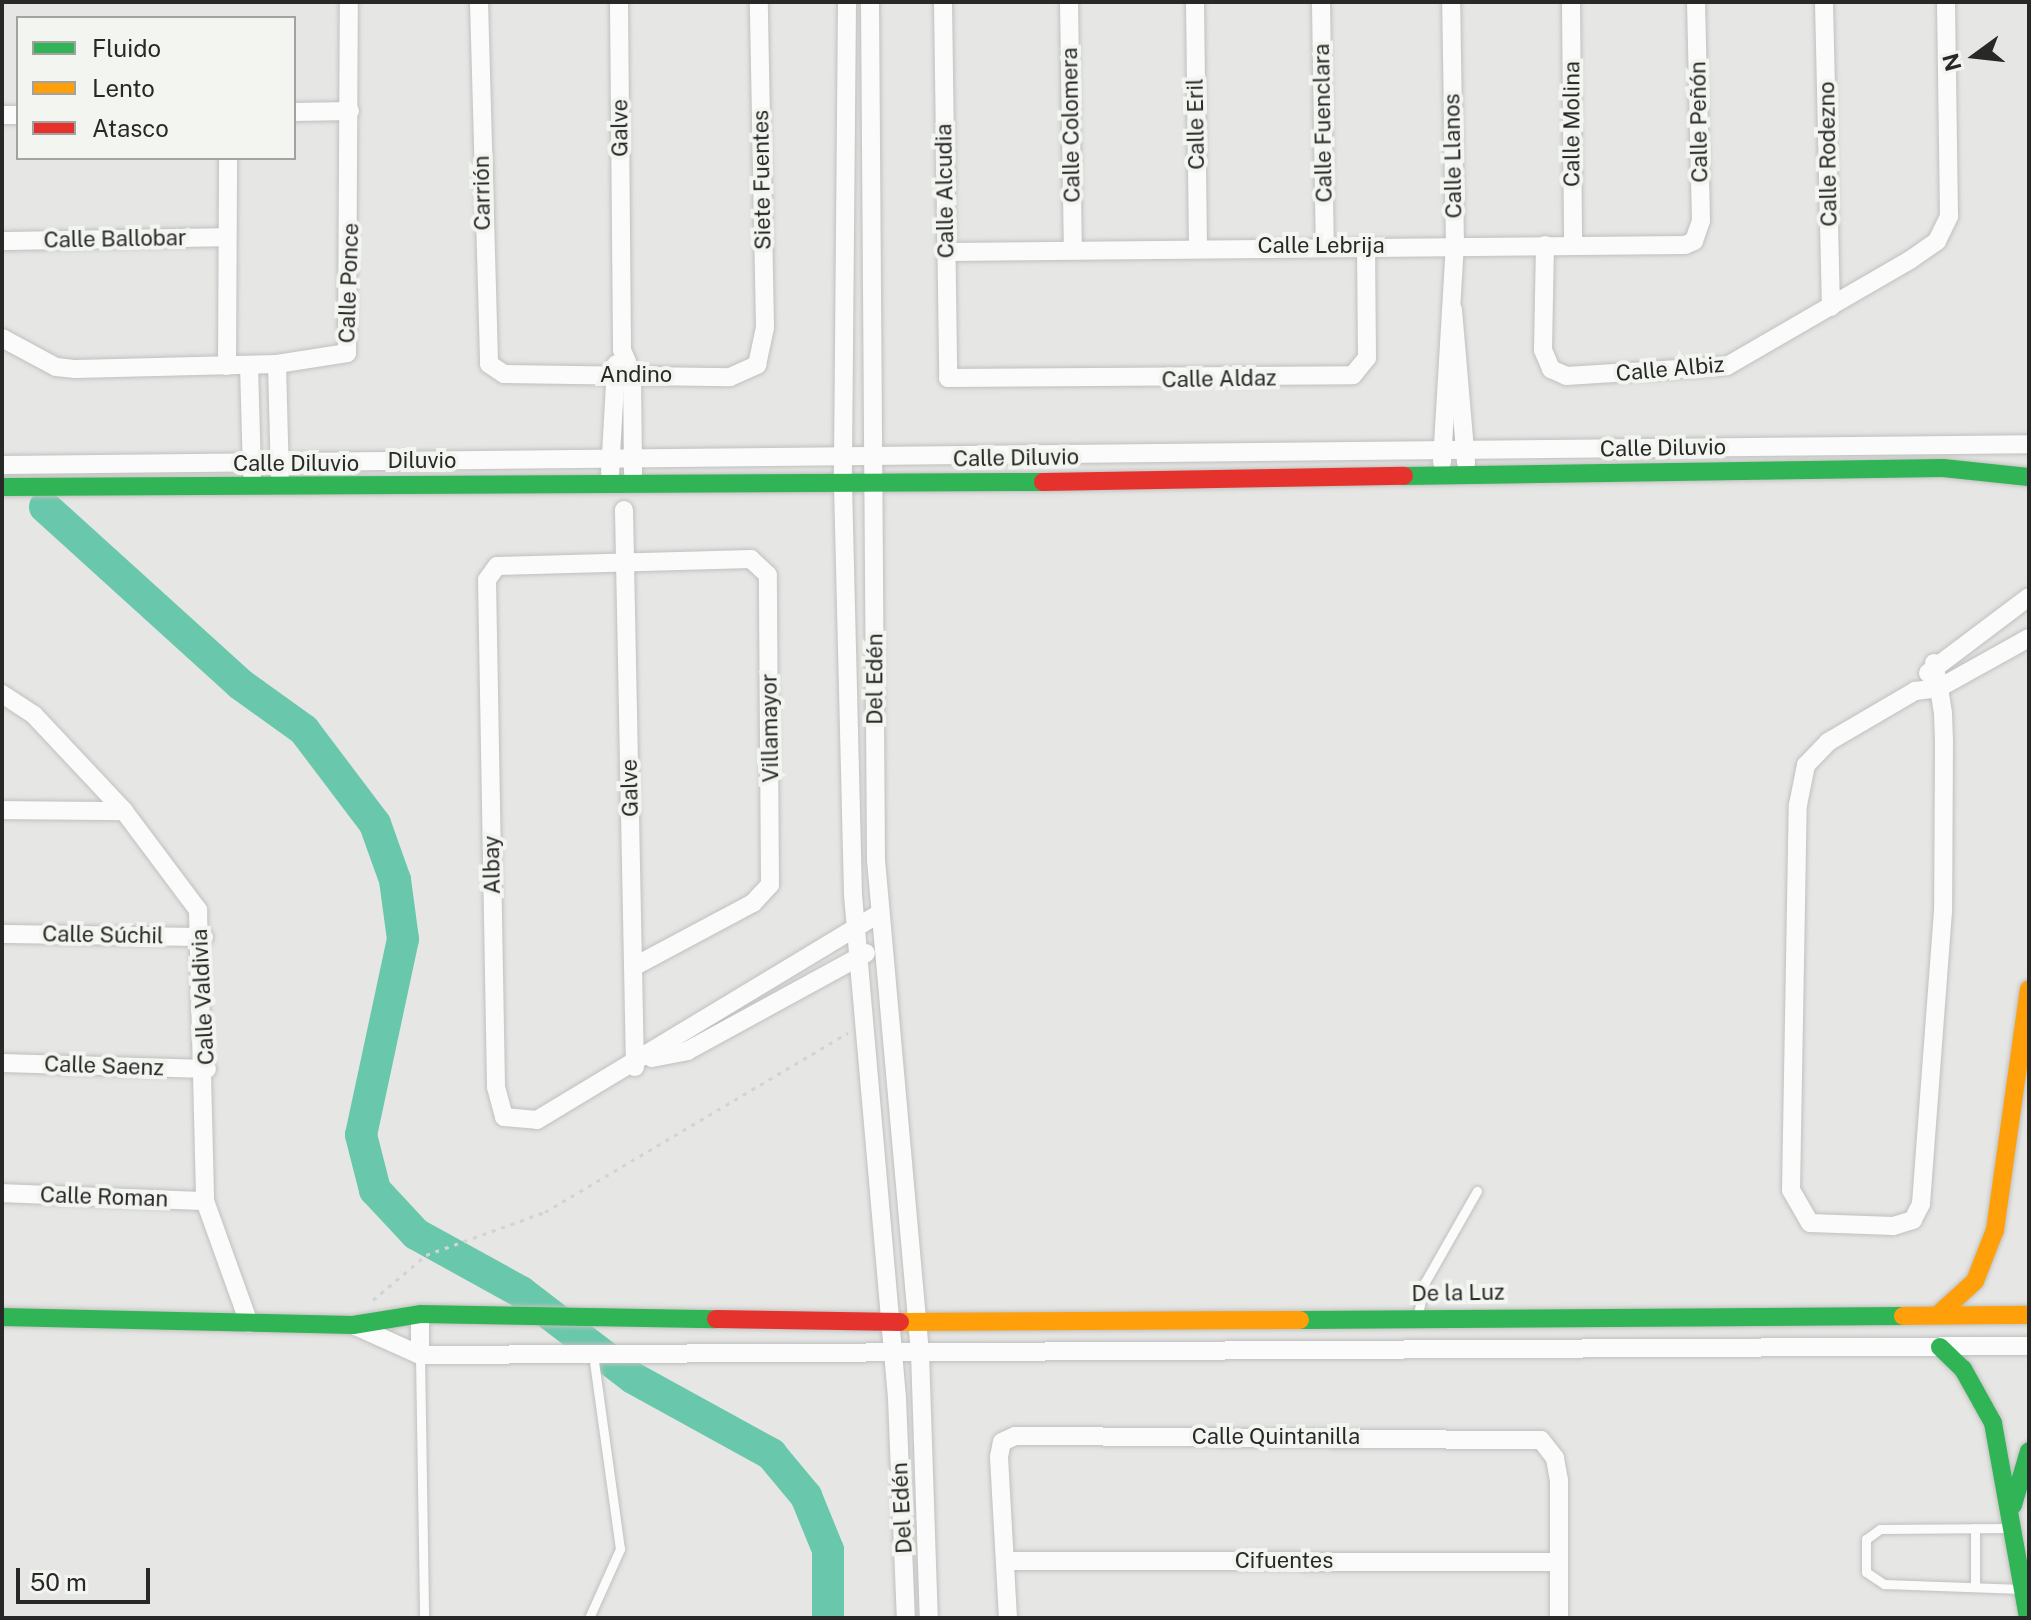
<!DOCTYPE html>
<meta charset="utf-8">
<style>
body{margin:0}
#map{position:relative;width:2031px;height:1620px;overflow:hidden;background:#e6e7e5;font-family:"Public Sans",sans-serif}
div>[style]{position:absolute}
.river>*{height:32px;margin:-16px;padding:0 16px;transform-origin:16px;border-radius:16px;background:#69c8ab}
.path>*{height:3px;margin-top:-1.5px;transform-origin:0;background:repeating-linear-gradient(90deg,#d2d3d2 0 4px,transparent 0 10px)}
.roads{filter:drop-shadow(0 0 2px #c0c0be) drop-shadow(0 0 2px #c0c0be)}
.lane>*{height:9px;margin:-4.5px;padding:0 4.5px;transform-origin:4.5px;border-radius:4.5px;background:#fbfbfb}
.street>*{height:18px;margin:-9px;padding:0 9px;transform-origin:9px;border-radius:9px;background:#fbfbfb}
.fast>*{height:18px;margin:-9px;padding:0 9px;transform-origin:9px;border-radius:9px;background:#30b455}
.slow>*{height:18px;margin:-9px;padding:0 9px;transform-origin:9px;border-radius:9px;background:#ff9f0a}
.jam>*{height:18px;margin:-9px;padding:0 9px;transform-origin:9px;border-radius:9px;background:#e5322d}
span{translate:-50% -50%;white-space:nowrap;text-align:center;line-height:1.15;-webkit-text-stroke:8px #f3f5f1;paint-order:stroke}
.street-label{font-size:22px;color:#282927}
.frame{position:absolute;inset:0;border:4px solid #282927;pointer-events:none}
.legend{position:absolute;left:16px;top:16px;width:280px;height:144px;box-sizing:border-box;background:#f3f5f1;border:2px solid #a2a3a0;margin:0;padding:10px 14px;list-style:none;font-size:24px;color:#282927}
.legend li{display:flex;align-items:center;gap:16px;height:40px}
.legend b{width:40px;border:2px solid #a2a3a0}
.north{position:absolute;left:1935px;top:16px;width:80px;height:80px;-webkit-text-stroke:6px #f3f5f1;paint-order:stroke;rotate:255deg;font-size:22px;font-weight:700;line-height:32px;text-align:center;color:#282927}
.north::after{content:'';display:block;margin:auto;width:28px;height:36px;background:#282927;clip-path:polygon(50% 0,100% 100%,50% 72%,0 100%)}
.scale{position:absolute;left:16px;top:1568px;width:134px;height:36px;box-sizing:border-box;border:4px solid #282927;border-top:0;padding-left:10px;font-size:24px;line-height:28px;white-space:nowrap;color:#282927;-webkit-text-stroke:6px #f3f5f1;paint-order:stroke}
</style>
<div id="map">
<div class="river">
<i style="left:45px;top:507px;width:263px;rotate:42.2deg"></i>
<i style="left:240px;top:684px;width:79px;rotate:35.7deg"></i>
<i style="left:304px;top:730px;width:118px;rotate:52.9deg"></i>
<i style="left:375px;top:824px;width:59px;rotate:70.3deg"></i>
<i style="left:395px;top:880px;width:60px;rotate:82.3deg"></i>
<i style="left:403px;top:939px;width:200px;rotate:102.1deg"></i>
<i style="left:361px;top:1135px;width:57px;rotate:75.7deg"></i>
<i style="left:375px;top:1190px;width:60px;rotate:47deg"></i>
<i style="left:416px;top:1234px;width:120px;rotate:28.9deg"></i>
<i style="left:521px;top:1292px;width:141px;rotate:37.5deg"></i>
<i style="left:633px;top:1378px;width:158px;rotate:28.8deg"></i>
<i style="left:771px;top:1454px;width:55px;rotate:50.2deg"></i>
<i style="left:806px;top:1496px;width:58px;rotate:67.8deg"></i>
<i style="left:828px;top:1550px;width:68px;rotate:90deg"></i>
</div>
<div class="path">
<i style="left:373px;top:1300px;width:70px;rotate:-40.3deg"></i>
<i style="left:426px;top:1255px;width:127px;rotate:-19.9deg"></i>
<i style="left:545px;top:1212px;width:352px;rotate:-30.6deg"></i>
</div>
<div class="roads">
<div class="lane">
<i style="left:1418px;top:1314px;width:33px;rotate:-78deg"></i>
<i style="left:1425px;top:1282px;width:105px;rotate:-60.3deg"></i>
<i style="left:420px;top:1355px;width:263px;rotate:89.1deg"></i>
<i style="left:2010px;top:1528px;width:130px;rotate:179.6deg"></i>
<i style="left:1880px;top:1529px;width:17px;rotate:144deg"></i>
<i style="left:1866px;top:1539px;width:33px;rotate:90deg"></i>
<i style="left:1866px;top:1572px;width:22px;rotate:34deg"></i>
<i style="left:1884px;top:1584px;width:138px;rotate:2.1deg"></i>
<i style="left:1975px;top:1587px;width:59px;rotate:-90deg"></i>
<i style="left:589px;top:1618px;width:76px;rotate:-65.8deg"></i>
<i style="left:620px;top:1549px;width:197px;rotate:-97.9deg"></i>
</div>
<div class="street">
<i style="left:479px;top:2px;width:362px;rotate:88.4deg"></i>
<i style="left:489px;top:364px;width:18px;rotate:34deg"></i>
<i style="left:504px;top:374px;width:226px;rotate:0.8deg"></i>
<i style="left:730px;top:377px;width:30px;rotate:-24deg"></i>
<i style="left:757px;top:365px;width:39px;rotate:-78deg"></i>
<i style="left:765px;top:327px;width:325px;rotate:-91.1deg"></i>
<i style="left:619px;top:2px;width:348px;rotate:89.5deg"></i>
<i style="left:622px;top:350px;width:26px;rotate:67deg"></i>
<i style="left:632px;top:374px;width:99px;rotate:89.4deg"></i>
<i style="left:847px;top:2px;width:483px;rotate:90.5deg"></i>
<i style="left:843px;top:485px;width:410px;rotate:88.6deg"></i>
<i style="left:853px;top:895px;width:505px;rotate:85deg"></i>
<i style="left:897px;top:1398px;width:220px;rotate:87.7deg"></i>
<i style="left:870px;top:2px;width:858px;rotate:89.6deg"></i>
<i style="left:876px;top:860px;width:495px;rotate:84.9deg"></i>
<i style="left:920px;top:1353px;width:265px;rotate:88.1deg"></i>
<i style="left:943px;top:2px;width:376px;rotate:89.2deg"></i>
<i style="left:948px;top:378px;width:405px;rotate:-0.4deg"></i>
<i style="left:1353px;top:375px;width:22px;rotate:-51deg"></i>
<i style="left:1367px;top:358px;width:112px;rotate:-90.5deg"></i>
<i style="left:1069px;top:2px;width:246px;rotate:89.1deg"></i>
<i style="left:1195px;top:2px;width:244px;rotate:89.3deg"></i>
<i style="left:1321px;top:2px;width:242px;rotate:89.1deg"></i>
<i style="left:1571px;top:2px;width:243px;rotate:89.5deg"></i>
<i style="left:1824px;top:2px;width:305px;rotate:88.7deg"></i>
<i style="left:294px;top:112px;width:56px;rotate:-1deg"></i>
<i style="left:2px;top:115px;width:16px"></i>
<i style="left:2px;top:241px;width:225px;rotate:-1deg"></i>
<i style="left:1545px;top:245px;width:105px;rotate:91.1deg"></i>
<i style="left:1543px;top:350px;width:21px;rotate:67deg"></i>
<i style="left:1551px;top:369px;width:17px;rotate:24deg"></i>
<i style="left:1567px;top:376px;width:160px;rotate:-3.6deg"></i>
<i style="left:1727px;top:366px;width:211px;rotate:-30.1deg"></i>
<i style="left:1910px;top:260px;width:33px;rotate:-35deg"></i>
<i style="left:1937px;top:241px;width:28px;rotate:-64deg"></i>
<i style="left:1949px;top:216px;width:214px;rotate:-90.8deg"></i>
<i style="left:947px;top:252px;width:738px;rotate:-0.54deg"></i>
<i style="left:1685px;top:245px;width:10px;rotate:-24deg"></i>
<i style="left:1694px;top:241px;width:21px;rotate:-71deg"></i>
<i style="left:1701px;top:221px;width:219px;rotate:-91.3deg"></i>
<i style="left:1453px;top:310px;width:153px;rotate:85.1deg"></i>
<i style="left:2px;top:338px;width:61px;rotate:28.2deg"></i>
<i style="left:56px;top:367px;width:20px;rotate:6deg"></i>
<i style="left:76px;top:369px;width:201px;rotate:-1.4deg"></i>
<i style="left:277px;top:364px;width:71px;rotate:-8.9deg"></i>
<i style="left:347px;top:353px;width:351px;rotate:-89.7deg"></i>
<i style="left:277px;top:364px;width:111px;rotate:88.5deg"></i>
<i style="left:249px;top:365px;width:109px;rotate:88.4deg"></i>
<i style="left:227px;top:366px;width:208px;rotate:-89.7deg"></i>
<i style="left:1442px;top:462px;width:216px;rotate:-86.6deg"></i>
<i style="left:1455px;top:246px;width:244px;rotate:-90.9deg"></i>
<i style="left:2px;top:465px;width:2027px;rotate:-0.59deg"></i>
<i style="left:610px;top:473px;width:109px;rotate:-86.8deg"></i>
<i style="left:624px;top:510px;width:557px;rotate:88.87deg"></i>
<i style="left:1934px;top:663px;width:25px;rotate:79deg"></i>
<i style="left:1939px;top:688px;width:25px;rotate:81deg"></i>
<i style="left:1943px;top:713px;width:28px;rotate:88deg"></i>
<i style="left:1944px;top:741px;width:170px;rotate:90.3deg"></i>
<i style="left:1943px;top:911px;width:294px;rotate:94.3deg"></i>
<i style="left:1921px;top:1204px;width:18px;rotate:117deg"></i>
<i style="left:1913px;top:1220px;width:21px;rotate:163deg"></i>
<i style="left:1893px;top:1226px;width:83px;rotate:-177.9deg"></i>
<i style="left:1810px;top:1223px;width:38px;rotate:-120deg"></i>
<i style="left:1791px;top:1190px;width:385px;rotate:-89deg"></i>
<i style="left:1798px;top:805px;width:41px;rotate:-78.7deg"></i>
<i style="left:1806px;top:765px;width:32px;rotate:-46deg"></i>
<i style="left:1828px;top:742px;width:101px;rotate:-30.4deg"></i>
<i style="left:1915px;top:691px;width:24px;rotate:-7deg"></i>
<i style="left:1939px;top:688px;width:103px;rotate:-29.1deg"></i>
<i style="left:1928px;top:673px;width:126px;rotate:-37deg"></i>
<i style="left:2px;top:694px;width:38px;rotate:33deg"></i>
<i style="left:34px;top:715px;width:132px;rotate:46.8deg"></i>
<i style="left:124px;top:811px;width:124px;rotate:53.2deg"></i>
<i style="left:198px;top:910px;width:291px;rotate:88.6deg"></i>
<i style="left:205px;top:1201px;width:130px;rotate:70.2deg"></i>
<i style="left:2px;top:810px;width:122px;rotate:0.5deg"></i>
<i style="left:2px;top:934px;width:202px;rotate:0.9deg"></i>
<i style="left:635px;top:966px;width:134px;rotate:-28.1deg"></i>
<i style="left:753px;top:903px;width:25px;rotate:-47deg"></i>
<i style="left:770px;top:885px;width:310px;rotate:-90.4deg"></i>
<i style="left:768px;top:575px;width:23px;rotate:-137deg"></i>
<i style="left:751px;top:559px;width:254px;rotate:178.4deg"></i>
<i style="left:497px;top:566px;width:17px;rotate:126deg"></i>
<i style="left:487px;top:580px;width:507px;rotate:88.98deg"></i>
<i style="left:496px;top:1087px;width:31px;rotate:75deg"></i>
<i style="left:504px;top:1117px;width:33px;rotate:5deg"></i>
<i style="left:537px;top:1120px;width:399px;rotate:-31.1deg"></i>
<i style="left:652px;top:1058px;width:36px;rotate:-11deg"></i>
<i style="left:687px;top:1051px;width:204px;rotate:-28.7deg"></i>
<i style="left:2px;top:1063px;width:205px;rotate:1.7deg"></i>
<i style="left:2px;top:1193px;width:203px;rotate:2.3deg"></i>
<i style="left:353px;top:1325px;width:73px;rotate:24.1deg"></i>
<i style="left:420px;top:1355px;width:1609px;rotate:-0.32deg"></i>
<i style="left:420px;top:1355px;width:41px;rotate:-90deg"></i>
<i style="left:1009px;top:1561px;width:550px;rotate:0.1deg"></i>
<i style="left:1008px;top:1618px;width:161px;rotate:-93.2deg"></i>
<i style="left:999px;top:1457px;width:15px;rotate:-79deg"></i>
<i style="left:1002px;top:1442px;width:14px;rotate:-25deg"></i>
<i style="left:1015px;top:1436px;width:29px"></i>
<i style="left:1044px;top:1436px;width:497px;rotate:0.5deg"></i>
<i style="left:1541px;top:1440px;width:23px;rotate:52deg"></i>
<i style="left:1555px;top:1458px;width:22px;rotate:80deg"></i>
<i style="left:1559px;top:1480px;width:138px;rotate:90deg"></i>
</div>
<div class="fast">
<i style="left:1404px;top:476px;width:539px;rotate:-0.85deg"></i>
<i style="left:1943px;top:468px;width:86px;rotate:6deg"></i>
<i style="left:2px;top:487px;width:1041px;rotate:-0.28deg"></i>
<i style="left:2px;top:1317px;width:351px;rotate:1.3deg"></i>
<i style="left:353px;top:1325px;width:68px;rotate:-9.3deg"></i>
<i style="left:420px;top:1314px;width:296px;rotate:1deg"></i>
<i style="left:1300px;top:1320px;width:603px;rotate:-0.38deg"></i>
<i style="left:1940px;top:1347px;width:32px;rotate:44deg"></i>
<i style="left:1963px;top:1369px;width:62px;rotate:60.9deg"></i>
<i style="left:1993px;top:1423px;width:198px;rotate:79.8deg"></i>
<i style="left:2013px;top:1505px;width:56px;rotate:-73.5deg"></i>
</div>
<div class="slow">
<i style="left:1940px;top:1313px;width:47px;rotate:-42.4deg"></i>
<i style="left:1975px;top:1281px;width:55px;rotate:-68.6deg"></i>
<i style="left:1995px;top:1230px;width:243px;rotate:-82deg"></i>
<i style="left:1903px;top:1316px;width:126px;rotate:-0.5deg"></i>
<i style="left:900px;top:1322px;width:400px;rotate:-0.3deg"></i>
</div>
<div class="jam">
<i style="left:1043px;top:482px;width:361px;rotate:-1deg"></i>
<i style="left:716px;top:1319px;width:184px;rotate:0.9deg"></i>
</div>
</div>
<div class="street-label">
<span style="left:1699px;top:122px;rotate:-91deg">Calle Peñón</span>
<span style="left:1323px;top:123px;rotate:-91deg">Calle Fuenclara</span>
<span style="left:1196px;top:124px;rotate:-91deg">Calle Eril</span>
<span style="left:1572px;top:124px;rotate:-90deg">Calle Molina</span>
<span style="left:1071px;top:125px;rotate:-91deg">Calle Colomera</span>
<span style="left:620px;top:128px;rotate:-90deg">Galve</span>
<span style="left:1828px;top:154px;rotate:-91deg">Calle Rodezno</span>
<span style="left:1453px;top:156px;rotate:-91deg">Calle Llanos</span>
<span style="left:762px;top:180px;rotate:-91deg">Siete Fuentes</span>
<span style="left:945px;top:191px;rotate:-91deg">Calle Alcudia</span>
<span style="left:482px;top:193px;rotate:-91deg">Carrión</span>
<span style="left:115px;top:239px;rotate:-1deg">Calle Ballobar</span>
<span style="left:1321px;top:246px">Calle Lebrija</span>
<span style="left:349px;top:283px;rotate:-88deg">Calle Ponce</span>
<span style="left:1670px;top:369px;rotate:-5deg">Calle Albiz</span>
<span style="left:636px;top:375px">Andino</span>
<span style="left:1219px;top:379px;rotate:-1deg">Calle Aldaz</span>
<span style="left:1663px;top:448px;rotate:-1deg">Calle Diluvio</span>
<span style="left:1016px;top:458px;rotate:-1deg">Calle Diluvio</span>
<span style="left:422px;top:461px">Diluvio</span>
<span style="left:296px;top:464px">Calle Diluvio</span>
<span style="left:875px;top:679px;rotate:-90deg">Del Edén</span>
<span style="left:770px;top:728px;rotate:-91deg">Villamayor</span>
<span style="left:630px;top:788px;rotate:-91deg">Galve</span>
<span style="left:492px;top:865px;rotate:-91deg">Albay</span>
<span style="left:103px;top:935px;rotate:1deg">Calle Súchil</span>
<span style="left:203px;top:997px;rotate:-93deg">Calle Valdivia</span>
<span style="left:104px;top:1066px;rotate:2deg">Calle Saenz</span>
<span style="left:104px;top:1197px;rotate:2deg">Calle Roman</span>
<span style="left:1458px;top:1293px;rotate:-1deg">De la Luz</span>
<span style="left:1276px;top:1437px">Calle Quintanilla</span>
<span style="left:902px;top:1508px;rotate:-93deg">Del Edén</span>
<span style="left:1284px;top:1561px">Cifuentes</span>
</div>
<div class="frame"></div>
<ul class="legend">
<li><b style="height:10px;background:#30b455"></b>Fluido</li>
<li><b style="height:10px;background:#ff9f0a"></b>Lento</li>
<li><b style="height:10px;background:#e5322d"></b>Atasco</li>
</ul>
<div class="north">N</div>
<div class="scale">50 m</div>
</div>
